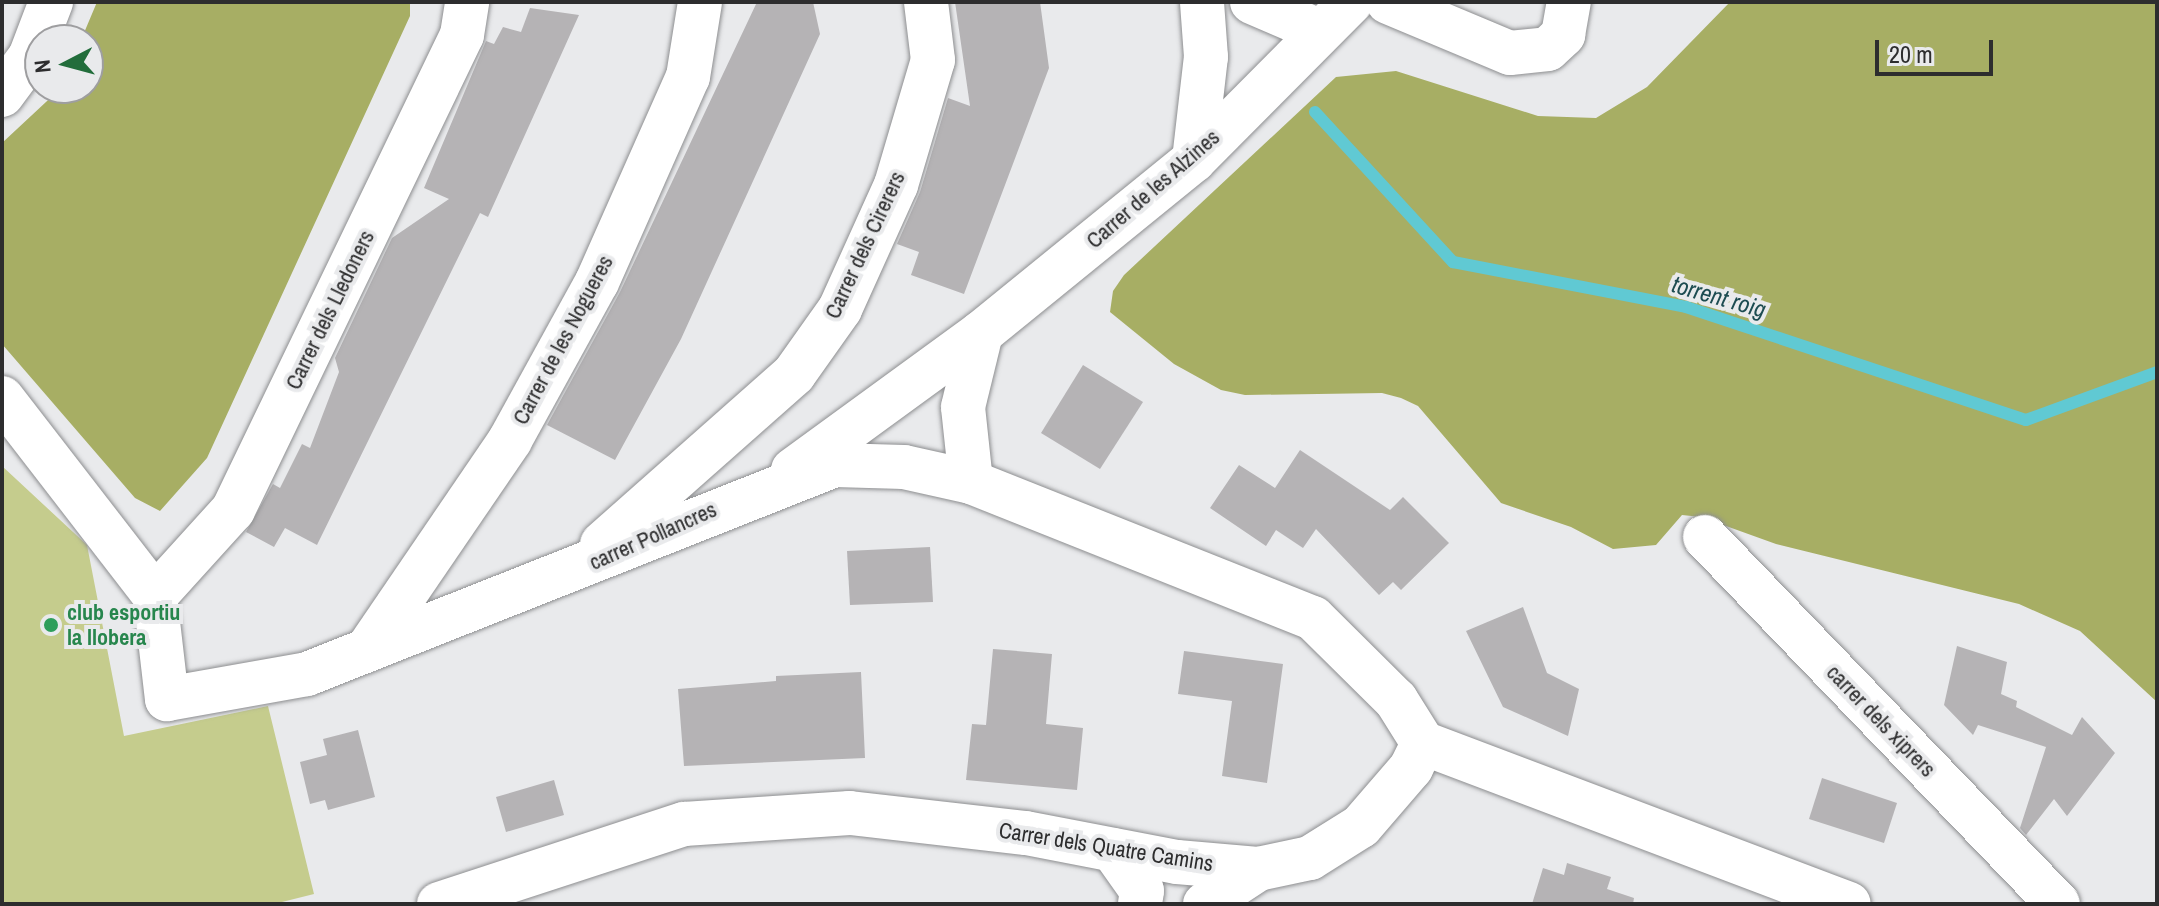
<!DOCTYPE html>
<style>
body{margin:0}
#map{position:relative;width:2159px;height:906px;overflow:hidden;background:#e9eaec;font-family:"Archivo Narrow",sans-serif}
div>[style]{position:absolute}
.green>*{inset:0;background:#c5cc8d}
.forest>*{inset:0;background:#a7ae64}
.stream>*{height:12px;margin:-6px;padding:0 6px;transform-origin:6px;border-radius:6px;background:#60c9d3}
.building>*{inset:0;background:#b5b3b5}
.roads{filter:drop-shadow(0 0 2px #8d8e90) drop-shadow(0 0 2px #8d8e90)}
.minor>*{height:44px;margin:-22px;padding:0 22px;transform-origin:22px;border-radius:22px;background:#fff}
.dots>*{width:22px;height:22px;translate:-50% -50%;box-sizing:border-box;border:4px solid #e9eaec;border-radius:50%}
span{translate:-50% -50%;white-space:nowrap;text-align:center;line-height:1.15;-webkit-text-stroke:8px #e9eaec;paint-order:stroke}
.street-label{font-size:22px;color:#2d2d2e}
.leisure-label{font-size:22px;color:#27864d;font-weight:700}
.left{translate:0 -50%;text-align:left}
.water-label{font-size:24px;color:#1d4c51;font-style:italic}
.frame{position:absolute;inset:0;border:4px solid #2d2d2e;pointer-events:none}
.north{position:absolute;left:24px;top:24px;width:80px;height:80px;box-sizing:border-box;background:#e9eaec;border:2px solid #9e9ea0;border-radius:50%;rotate:264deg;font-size:22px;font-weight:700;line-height:32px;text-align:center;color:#2d2d2e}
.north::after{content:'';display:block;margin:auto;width:28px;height:36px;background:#226d3b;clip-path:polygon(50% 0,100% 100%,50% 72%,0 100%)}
.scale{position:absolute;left:1875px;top:40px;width:118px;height:36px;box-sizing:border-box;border:4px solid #2d2d2e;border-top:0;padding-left:10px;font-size:24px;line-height:28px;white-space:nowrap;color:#2d2d2e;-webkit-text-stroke:6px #e9eaec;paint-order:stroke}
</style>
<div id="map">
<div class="green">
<i style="clip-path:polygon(2px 466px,87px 545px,124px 736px,268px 706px,314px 894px,274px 904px,2px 904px)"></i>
</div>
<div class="forest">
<i style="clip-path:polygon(97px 2px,410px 2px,410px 16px,207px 458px,160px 511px,135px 498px,2px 344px,2px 143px,61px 88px,88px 88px,88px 40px,81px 40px)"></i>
<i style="clip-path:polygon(1730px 2px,2157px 2px,2157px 702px,2080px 631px,2019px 604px,1776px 544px,1701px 517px,1682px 515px,1656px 545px,1613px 549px,1571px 527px,1501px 503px,1418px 406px,1401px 398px,1382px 393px,1245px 395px,1221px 390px,1174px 364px,1110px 312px,1113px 291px,1124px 275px,1336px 77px,1396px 71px,1538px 116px,1596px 118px,1647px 87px)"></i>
</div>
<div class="stream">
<i style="left:1315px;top:112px;width:204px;rotate:47.4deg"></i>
<i style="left:1453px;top:262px;width:237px;rotate:10.9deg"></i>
<i style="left:1686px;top:307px;width:358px;rotate:18.4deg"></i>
<i style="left:2026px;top:420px;width:140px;rotate:-20.1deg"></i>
</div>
<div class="building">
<i style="clip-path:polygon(757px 2px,813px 2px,820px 34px,681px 339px,615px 460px,547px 425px,620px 292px)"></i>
<i style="clip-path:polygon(955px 2px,1040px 2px,1049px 68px,964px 294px,911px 275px,919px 252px,897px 244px,920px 192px,948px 98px,970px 106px)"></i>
<i style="clip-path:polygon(530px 8px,579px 15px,488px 217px,480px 213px,317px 545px,285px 528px,274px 547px,246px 532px,273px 484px,280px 488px,302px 444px,310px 448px,339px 372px,335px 358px,392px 238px,449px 199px,424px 188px,486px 41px,494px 44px,503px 27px,521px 32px)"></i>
<i style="clip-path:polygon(1083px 365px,1143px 402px,1100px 469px,1041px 433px)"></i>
<i style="clip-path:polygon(1300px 450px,1390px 510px,1403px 497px,1449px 543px,1401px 590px,1393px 582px,1379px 595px,1316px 529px,1303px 548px,1276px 530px,1266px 546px,1210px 508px,1239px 465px,1275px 488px)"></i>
<i style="clip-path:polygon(930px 547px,933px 602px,850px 605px,847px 551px)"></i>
<i style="clip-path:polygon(1523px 607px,1547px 673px,1579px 689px,1568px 736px,1503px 707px,1466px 631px)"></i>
<i style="clip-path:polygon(1957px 646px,2007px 662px,2001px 694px,2017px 701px,2016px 707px,2072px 735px,2082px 717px,2115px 753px,2067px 816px,2054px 799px,2026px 835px,2020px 828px,2046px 747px,1978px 725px,1973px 735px,1944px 705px)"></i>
<i style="clip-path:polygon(993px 649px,1052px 654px,1046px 724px,1083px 728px,1077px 790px,966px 780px,972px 724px,986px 725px)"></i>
<i style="clip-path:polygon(1184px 651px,1283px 664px,1267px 783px,1222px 776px,1232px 701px,1178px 694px)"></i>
<i style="clip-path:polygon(861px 672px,865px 758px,684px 766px,678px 689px,776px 681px,776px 676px)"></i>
<i style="clip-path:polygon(358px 730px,375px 797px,328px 810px,325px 800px,310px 804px,300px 762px,327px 755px,323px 739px)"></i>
<i style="clip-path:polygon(1822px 778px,1897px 803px,1884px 843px,1809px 819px)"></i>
<i style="clip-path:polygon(554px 780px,564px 815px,506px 832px,496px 797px)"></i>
<i style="clip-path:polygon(1567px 863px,1611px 877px,1607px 889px,1634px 898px,1633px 904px,1532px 904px,1543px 868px,1564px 875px)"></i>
</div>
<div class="roads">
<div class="minor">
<i style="left:1252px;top:2px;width:71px;rotate:23.3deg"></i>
<i style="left:1388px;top:2px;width:132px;rotate:22.7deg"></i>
<i style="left:1510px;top:53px;width:38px;rotate:-6deg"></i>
<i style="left:1548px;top:49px;width:21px;rotate:-43deg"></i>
<i style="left:1563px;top:35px;width:34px;rotate:-80deg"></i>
<i style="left:2px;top:95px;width:47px;rotate:-53.6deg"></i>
<i style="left:30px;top:57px;width:59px;rotate:-69.1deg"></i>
<i style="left:1194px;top:160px;width:104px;rotate:-83.4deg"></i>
<i style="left:1206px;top:57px;width:55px;rotate:-94.2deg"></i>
<i style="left:2px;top:398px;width:250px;rotate:52.3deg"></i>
<i style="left:155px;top:596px;width:104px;rotate:83.4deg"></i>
<i style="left:167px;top:699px;width:142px;rotate:-10.1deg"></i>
<i style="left:307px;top:674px;width:568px;rotate:-21.6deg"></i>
<i style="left:835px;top:465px;width:69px;rotate:1.7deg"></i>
<i style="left:904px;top:467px;width:69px;rotate:12.6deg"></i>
<i style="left:971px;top:482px;width:368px;rotate:21.7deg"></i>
<i style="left:1313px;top:618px;width:117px;rotate:44.7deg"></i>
<i style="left:1396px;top:700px;width:51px;rotate:57.9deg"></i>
<i style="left:793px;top:470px;width:233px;rotate:-36.1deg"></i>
<i style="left:981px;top:333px;width:274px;rotate:-39.1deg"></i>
<i style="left:1194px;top:160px;width:223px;rotate:-45.2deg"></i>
<i style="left:971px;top:482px;width:75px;rotate:-96.1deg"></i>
<i style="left:963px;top:407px;width:76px;rotate:-76.3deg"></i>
<i style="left:1705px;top:537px;width:509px;rotate:46.11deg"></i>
<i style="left:602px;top:544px;width:256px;rotate:-41.5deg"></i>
<i style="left:794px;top:374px;width:80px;rotate:-54.7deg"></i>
<i style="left:840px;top:309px;width:136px;rotate:-65.7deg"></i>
<i style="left:896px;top:185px;width:130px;rotate:-73.5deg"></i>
<i style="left:933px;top:60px;width:58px;rotate:-96.9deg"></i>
<i style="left:155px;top:596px;width:116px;rotate:-47.8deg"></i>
<i style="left:233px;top:510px;width:527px;rotate:-64.26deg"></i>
<i style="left:462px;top:35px;width:33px;rotate:-81deg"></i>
<i style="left:367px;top:650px;width:254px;rotate:-55.7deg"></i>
<i style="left:510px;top:440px;width:180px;rotate:-61.2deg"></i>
<i style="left:597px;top:282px;width:224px;rotate:-66.1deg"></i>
<i style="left:688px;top:77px;width:76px;rotate:-80.9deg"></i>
<i style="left:1113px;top:850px;width:50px;rotate:54.7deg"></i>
<i style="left:1142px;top:891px;width:13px;rotate:99deg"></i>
<i style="left:439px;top:904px;width:258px;rotate:-18.1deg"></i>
<i style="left:684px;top:824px;width:166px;rotate:-3.8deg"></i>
<i style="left:850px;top:813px;width:177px;rotate:6.5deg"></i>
<i style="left:1026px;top:833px;width:154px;rotate:10.9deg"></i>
<i style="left:1177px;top:862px;width:81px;rotate:4.9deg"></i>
<i style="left:1258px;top:869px;width:53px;rotate:-11.9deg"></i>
<i style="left:1310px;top:858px;width:60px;rotate:-32.1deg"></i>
<i style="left:1361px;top:826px;width:77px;rotate:-49.2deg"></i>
<i style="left:1411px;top:768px;width:28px;rotate:-64deg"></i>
<i style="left:1423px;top:743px;width:455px;rotate:20.7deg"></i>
<i style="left:1205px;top:904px;width:64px;rotate:-33.4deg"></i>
</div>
</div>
<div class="dots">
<i style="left:51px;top:625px;background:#2e9e5b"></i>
</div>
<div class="street-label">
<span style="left:1153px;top:189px;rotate:-41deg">Carrer de les Alzines</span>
<span style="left:865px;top:245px;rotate:-65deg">Carrer dels Cirerers</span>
<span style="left:330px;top:310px;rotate:-64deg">Carrer dels Lledoners</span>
<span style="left:563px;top:340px;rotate:-62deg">Carrer de les Nogueres</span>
<span style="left:653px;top:536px;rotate:-24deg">carrer Pollancres</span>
<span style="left:1881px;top:721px;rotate:46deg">carrer dels xiprers</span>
<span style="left:1106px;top:847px;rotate:9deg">Carrer dels Quatre Camins</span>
</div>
<div class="leisure-label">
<span class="left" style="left:67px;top:625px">club esportiu<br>la llobera</span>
</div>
<div class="water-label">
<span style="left:1719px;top:297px;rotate:16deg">torrent roig</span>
</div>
<div class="frame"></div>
<div class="north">N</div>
<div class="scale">20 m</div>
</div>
